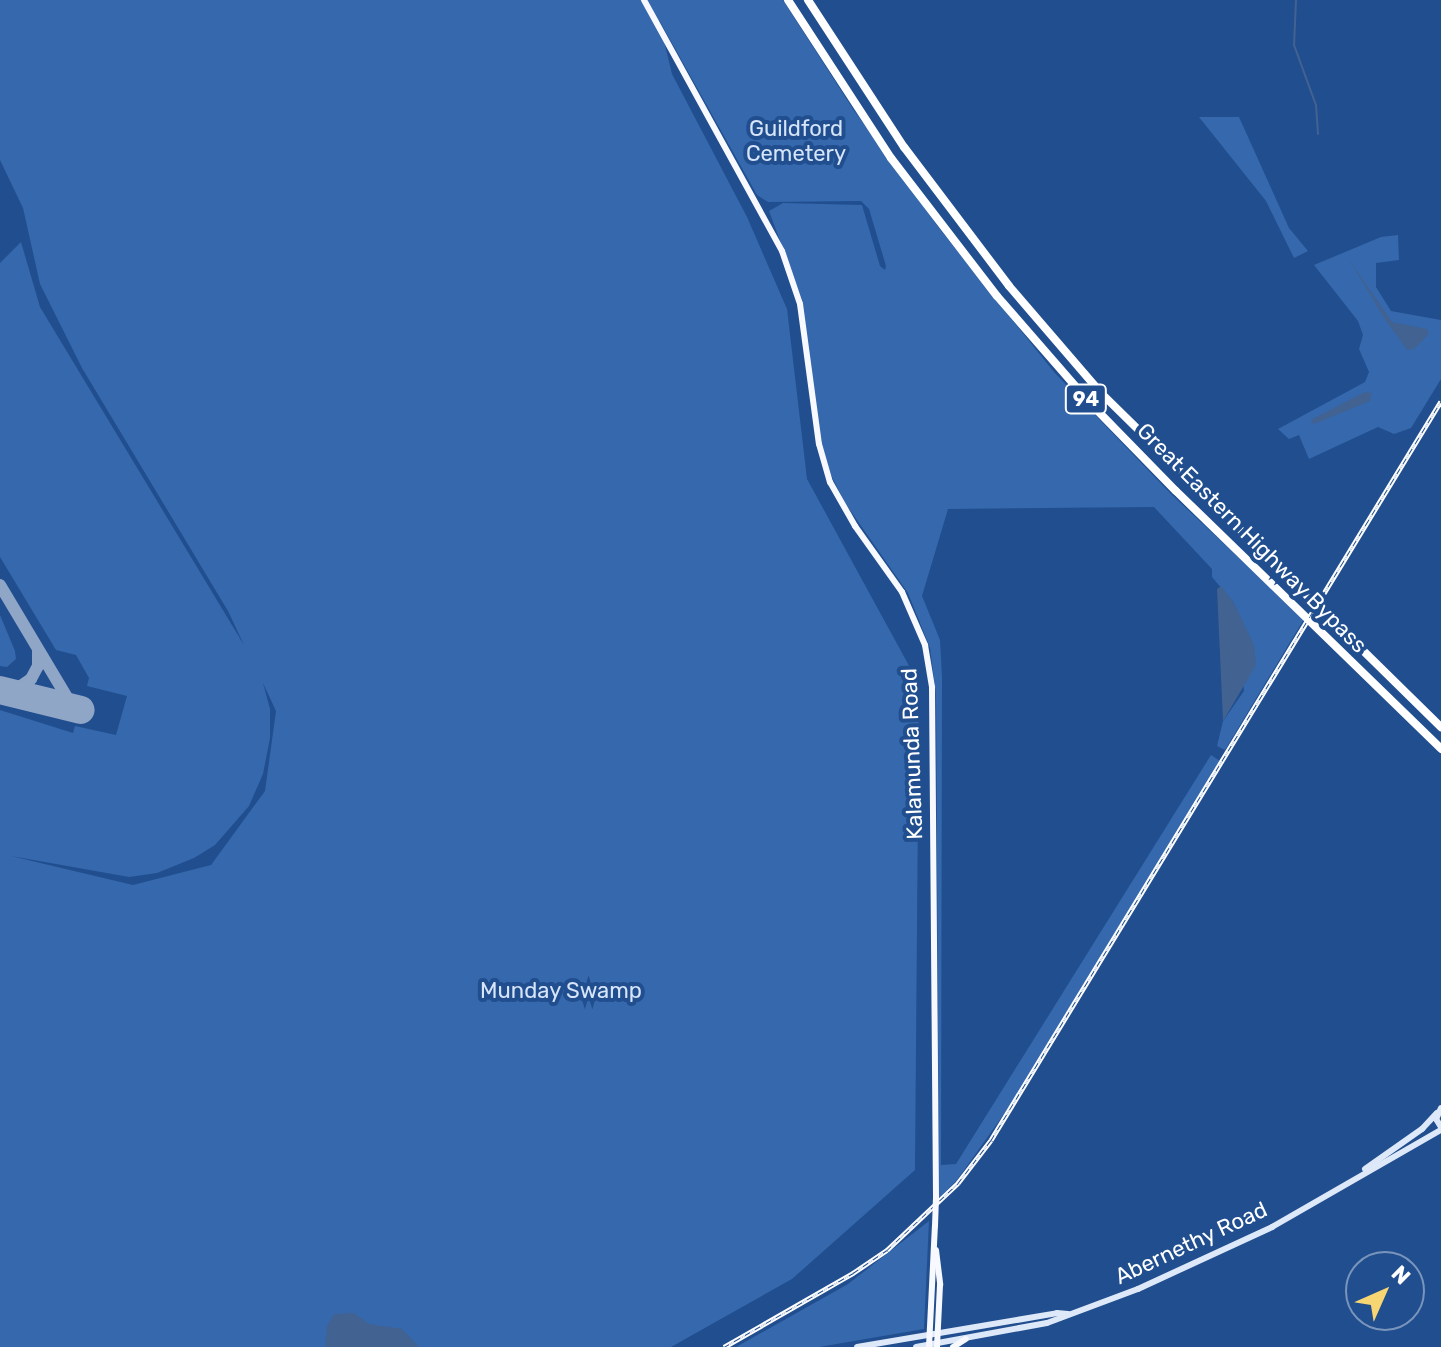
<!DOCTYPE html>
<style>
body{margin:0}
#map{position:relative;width:1441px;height:1347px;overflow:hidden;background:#214e8f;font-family:Rubik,sans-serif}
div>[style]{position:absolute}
.green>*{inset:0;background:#3568ac}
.water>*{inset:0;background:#426291}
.stream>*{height:2px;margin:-1px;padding:0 1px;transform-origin:1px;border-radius:1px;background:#426291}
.taxiway>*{height:12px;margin:-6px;padding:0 6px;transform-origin:6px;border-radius:6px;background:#90a6c7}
.runway>*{height:28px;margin:-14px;padding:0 14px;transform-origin:14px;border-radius:14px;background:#90a6c7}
.secondary>*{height:6px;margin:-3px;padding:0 3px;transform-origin:3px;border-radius:3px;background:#dde8f9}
.primary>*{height:6px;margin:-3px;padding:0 3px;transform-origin:3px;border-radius:3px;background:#f7f9ff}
.highway>*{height:8px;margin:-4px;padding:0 4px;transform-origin:4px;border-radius:4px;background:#fff}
.rail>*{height:5px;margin-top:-2.5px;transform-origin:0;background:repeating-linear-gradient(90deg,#214e8f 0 6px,#fff 0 12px);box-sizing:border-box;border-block:2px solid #fff}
.primary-bridge>*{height:6px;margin:-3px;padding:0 3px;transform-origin:3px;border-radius:3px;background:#f7f9ff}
span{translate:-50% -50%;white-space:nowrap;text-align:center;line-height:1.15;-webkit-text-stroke:8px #214e8f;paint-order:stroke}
.shield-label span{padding:2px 6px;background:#214e8f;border:2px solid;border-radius:6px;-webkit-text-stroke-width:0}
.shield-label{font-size:20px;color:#fff;font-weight:700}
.park-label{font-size:22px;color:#d6e5f9}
.street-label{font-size:22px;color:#fff}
.north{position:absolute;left:1345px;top:1251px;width:80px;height:80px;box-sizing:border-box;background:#214e8f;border:2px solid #7a95bc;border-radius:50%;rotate:45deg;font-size:22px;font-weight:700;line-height:32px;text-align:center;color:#fff}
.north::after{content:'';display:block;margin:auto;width:28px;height:36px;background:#f8d573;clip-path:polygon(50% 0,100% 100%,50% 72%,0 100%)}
</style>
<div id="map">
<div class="green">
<i style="clip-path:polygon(evenodd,0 0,783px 0,853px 109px,939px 228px,1054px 372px,1171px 494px,1304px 619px,1225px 750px,1217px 746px,1223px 721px,1244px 691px,1234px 603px,1212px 577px,1212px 569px,1154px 507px,948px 509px,922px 596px,940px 640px,942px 677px,941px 1165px,956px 1164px,1211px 755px,1220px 761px,1009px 1107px,957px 1180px,939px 1198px,936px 695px,930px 648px,908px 593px,845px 503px,831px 475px,820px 440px,802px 300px,769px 211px,783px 203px,862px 205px,880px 266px,885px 270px,886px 266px,869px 209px,861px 201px,768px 202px,757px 195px,659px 20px,672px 74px,747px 217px,787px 309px,807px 479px,919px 684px,915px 1170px,792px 1279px,671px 1347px,0 1347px,0 710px,73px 733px,75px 726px,116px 735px,127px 696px,87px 686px,89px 678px,76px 655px,56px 650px,0 557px,0 263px,21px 242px,40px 307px,244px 645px,228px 611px,82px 368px,40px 284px,23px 208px,0 160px,0 0,263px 683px,276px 711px,265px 791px,211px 865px,133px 885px,11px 856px,129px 877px,157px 873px,194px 858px,215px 845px,249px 806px,263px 774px,270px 738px,270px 709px,263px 683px)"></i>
<i style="clip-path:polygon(1199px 117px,1239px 117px,1289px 228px,1308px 251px,1294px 258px,1266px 201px)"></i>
<i style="clip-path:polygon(1398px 235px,1399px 260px,1376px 263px,1376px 287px,1391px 311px,1441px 320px,1441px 379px,1411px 428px,1394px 434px,1378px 427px,1309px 459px,1299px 435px,1289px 439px,1278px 429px,1365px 382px,1369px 372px,1359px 349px,1363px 335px,1358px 321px,1314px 265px,1381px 237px)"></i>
<i style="clip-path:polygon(0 615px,15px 651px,16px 659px,7px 667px,0 666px)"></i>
<i style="clip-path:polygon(929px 1221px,924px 1329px,819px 1347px,736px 1347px,848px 1284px)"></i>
</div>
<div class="water">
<i style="clip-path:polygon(1348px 258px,1392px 322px,1427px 329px,1429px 334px,1414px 349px,1407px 350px,1386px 321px)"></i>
<i style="clip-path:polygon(1365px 392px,1372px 393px,1370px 401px,1314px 424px,1311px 420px)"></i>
<i style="clip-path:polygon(1221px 586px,1234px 603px,1254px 645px,1256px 665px,1223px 721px,1217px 589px)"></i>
<i style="clip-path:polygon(354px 1313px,369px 1324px,402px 1329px,419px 1347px,325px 1347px,327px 1326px,334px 1314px)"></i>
</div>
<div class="stream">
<i style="left:1296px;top:0;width:45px;rotate:92.5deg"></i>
<i style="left:1294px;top:45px;width:64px;rotate:69.9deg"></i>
<i style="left:1316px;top:105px;width:29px;rotate:86deg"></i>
</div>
<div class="taxiway">
<i style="left:0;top:585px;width:144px;rotate:59.2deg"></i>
<i style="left:0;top:690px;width:18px;rotate:-6deg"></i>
<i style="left:18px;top:688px;width:16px;rotate:-35deg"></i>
<i style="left:31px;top:679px;width:15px;rotate:-62deg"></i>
<i style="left:38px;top:666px;width:14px;rotate:-90deg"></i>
</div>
<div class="runway">
<i style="left:0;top:690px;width:83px;rotate:13.9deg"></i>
</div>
<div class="secondary">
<i style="left:1441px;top:1108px;width:12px;rotate:114deg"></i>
<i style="left:1436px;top:1119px;width:9px;rotate:58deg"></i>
<i style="left:1365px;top:1169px;width:70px;rotate:-35.1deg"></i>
<i style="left:1422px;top:1129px;width:22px;rotate:-47deg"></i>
<i style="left:857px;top:1347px;width:203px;rotate:-9.6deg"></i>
<i style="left:1057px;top:1313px;width:11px;rotate:5deg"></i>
<i style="left:916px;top:1347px;width:133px;rotate:-10.4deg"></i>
<i style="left:1047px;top:1323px;width:97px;rotate:-20.5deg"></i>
<i style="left:1138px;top:1289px;width:148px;rotate:-24.8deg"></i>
<i style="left:1272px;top:1227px;width:195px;rotate:-29.9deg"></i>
</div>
<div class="primary">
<i style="left:644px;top:0;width:286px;rotate:61.2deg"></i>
<i style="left:782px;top:251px;width:56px;rotate:71.2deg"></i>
<i style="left:800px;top:304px;width:141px;rotate:82.3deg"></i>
<i style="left:819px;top:444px;width:40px;rotate:74deg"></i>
<i style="left:830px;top:482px;width:51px;rotate:60.4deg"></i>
<i style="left:855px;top:526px;width:81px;rotate:54.5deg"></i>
<i style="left:902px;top:592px;width:58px;rotate:66.5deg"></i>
<i style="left:925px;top:645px;width:43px;rotate:80.5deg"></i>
<i style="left:932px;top:687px;width:510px;rotate:89.55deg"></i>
<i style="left:936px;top:1250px;width:35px;rotate:83deg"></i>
<i style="left:940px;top:1285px;width:62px;rotate:92.8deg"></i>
<i style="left:929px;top:1347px;width:121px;rotate:-87.2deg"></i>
<i style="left:953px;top:1347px;width:15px;rotate:-32deg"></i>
</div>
<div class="highway">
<i style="left:788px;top:0;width:189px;rotate:56.9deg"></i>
<i style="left:891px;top:158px;width:174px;rotate:52.5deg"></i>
<i style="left:997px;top:296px;width:140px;rotate:49deg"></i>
<i style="left:1089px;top:402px;width:124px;rotate:45.7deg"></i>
<i style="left:1176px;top:491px;width:370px;rotate:44.2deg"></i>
<i style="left:808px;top:0;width:176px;rotate:56.9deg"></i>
<i style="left:904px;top:147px;width:174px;rotate:52.9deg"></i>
<i style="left:1009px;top:286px;width:141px;rotate:49.3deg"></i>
<i style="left:1101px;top:393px;width:477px;rotate:44.5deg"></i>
</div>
<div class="rail">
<i style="left:724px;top:1347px;width:149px;rotate:-29.8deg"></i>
<i style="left:853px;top:1273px;width:41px;rotate:-34.1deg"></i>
<i style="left:887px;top:1250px;width:98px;rotate:-43.3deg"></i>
<i style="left:958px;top:1183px;width:54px;rotate:-52.5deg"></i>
<i style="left:991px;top:1140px;width:865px;rotate:-58.66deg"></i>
</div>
<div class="primary-bridge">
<i style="left:935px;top:1226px;width:29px;rotate:-88deg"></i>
</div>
<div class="shield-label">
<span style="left:1086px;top:399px">94</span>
</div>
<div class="park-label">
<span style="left:796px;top:141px">Guildford<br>Cemetery</span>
<span style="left:561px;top:991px">Munday Swamp</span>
</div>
<div class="street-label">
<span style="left:1252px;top:538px;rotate:45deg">Great Eastern Highway Bypass</span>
<span style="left:912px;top:754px;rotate:-92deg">Kalamunda Road</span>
<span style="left:1191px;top:1243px;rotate:-25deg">Abernethy Road</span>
</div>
<div class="north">N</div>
</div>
